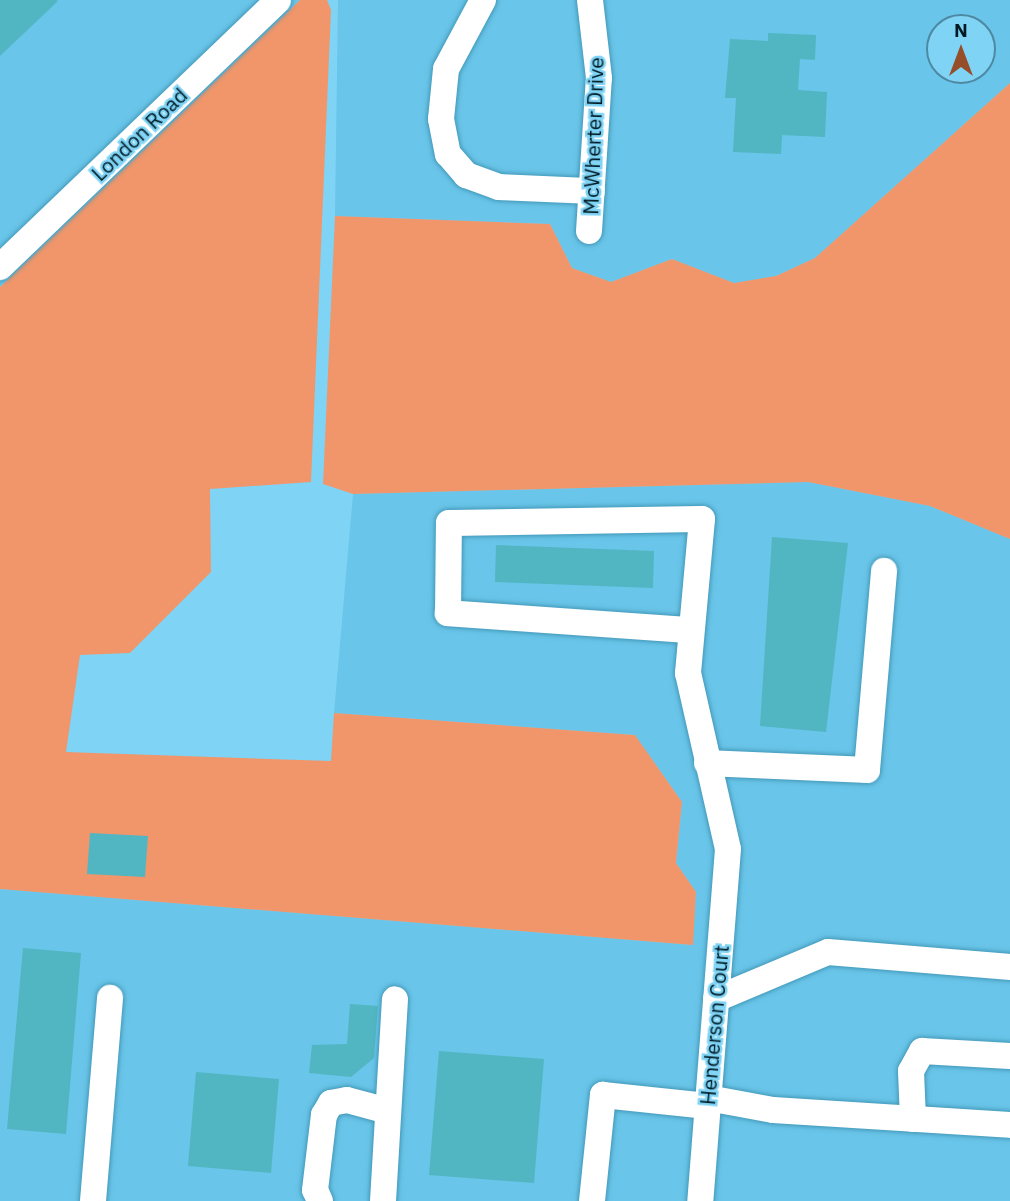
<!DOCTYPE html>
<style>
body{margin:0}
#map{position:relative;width:1010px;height:1201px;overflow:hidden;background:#7fd3f5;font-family:"IBM Plex Sans",sans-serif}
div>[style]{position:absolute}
.built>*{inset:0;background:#69c5e9}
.green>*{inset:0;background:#f1966a}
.building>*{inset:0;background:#51b6c2}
.roads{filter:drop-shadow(0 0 2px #4499b9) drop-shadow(0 0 2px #4499b9)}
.minor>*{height:26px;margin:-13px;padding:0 13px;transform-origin:13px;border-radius:13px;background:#fff}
span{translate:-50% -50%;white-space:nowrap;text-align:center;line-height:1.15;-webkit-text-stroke:5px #7fd3f5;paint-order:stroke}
.street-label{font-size:21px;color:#011b25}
.north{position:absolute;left:926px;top:14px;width:70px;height:70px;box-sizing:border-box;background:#7fd3f5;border:2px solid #4d89a2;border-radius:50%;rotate:0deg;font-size:19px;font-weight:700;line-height:28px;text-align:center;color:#011b25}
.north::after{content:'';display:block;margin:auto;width:24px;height:32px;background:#954e29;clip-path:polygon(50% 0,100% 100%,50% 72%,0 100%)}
</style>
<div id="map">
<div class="built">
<i style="clip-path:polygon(0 0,300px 0,0 287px)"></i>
<i style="clip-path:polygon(evenodd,338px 0,1010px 0,1010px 83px,815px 258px,776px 276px,734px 283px,672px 259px,611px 282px,572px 268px,550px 224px,335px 216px,338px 0,940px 28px,982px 28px,982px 70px,940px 70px,940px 28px)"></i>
<i style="clip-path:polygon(808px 482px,930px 506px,1010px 539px,1010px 1201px,0 1201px,0 889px,692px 945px,696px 892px,676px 863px,682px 802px,635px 735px,334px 713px,353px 494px)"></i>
</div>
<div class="green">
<i style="clip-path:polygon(300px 0,327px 0,331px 10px,311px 482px,210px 489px,211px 572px,130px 653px,80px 655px,66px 752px,331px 761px,334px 713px,635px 735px,682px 802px,676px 863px,696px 892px,693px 945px,0 889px,0 287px)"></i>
<i style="clip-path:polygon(1010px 83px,1010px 539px,930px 506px,808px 482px,353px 494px,323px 484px,335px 216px,550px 224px,572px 268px,611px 282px,672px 259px,734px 283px,776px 276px,815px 258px)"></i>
</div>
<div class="building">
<i style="clip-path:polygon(0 0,56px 0,58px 1px,0 56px)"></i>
<i style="clip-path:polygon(768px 33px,816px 35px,815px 60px,800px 59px,798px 90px,827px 92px,825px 137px,782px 135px,781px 154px,733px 152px,736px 98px,725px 98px,730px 39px,768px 41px)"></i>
<i style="clip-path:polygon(772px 537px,848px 543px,826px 732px,760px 726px)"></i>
<i style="clip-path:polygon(496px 545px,654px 551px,653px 588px,495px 582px)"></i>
<i style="clip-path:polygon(90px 833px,148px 836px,145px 877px,87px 874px)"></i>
<i style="clip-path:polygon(23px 948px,81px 953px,66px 1134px,7px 1129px)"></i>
<i style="clip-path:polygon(350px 1004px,378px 1006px,374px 1058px,351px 1077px,309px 1073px,312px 1045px,347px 1044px)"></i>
<i style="clip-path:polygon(439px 1051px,544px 1059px,534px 1183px,429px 1175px)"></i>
<i style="clip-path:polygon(196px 1072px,279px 1079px,271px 1173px,188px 1166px)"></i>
</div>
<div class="roads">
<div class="minor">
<i style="left:483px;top:0;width:78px;rotate:118.2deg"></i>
<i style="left:446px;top:69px;width:50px;rotate:95.7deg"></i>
<i style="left:441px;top:119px;width:36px;rotate:79deg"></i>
<i style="left:448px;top:154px;width:28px;rotate:49deg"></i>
<i style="left:466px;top:175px;width:35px;rotate:20deg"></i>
<i style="left:499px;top:187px;width:93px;rotate:2.5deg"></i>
<i style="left:589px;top:231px;width:153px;rotate:-86.3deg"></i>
<i style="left:599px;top:78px;width:79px;rotate:-96.6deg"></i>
<i style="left:0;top:267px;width:385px;rotate:-43.8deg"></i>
<i style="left:689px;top:630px;width:242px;rotate:-176deg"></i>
<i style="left:448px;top:613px;width:90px;rotate:-89.4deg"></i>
<i style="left:449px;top:523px;width:253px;rotate:-0.9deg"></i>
<i style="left:702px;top:519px;width:155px;rotate:95.2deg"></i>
<i style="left:688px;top:673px;width:180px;rotate:77.2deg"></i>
<i style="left:728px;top:849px;width:353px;rotate:94.5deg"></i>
<i style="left:707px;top:763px;width:160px;rotate:2.5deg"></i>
<i style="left:867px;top:770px;width:200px;rotate:-85.1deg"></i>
<i style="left:716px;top:999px;width:121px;rotate:-22.8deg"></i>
<i style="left:828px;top:952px;width:183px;rotate:4.7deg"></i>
<i style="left:708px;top:1098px;width:66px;rotate:10.5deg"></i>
<i style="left:773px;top:1110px;width:237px;rotate:3.6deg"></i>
<i style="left:913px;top:1119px;width:48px;rotate:-92.4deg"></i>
<i style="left:911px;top:1071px;width:23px;rotate:-61deg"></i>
<i style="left:922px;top:1051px;width:88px;rotate:3.3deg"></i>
<i style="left:93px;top:1201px;width:204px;rotate:-85.2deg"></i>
<i style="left:320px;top:1201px;width:12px;rotate:-114deg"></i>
<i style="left:315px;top:1190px;width:76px;rotate:-83.2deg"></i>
<i style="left:324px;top:1115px;width:14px;rotate:-60deg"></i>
<i style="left:331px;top:1103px;width:16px;rotate:-11deg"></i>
<i style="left:347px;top:1100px;width:42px;rotate:15deg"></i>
<i style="left:383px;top:1201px;width:202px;rotate:-86.6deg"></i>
<i style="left:592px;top:1201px;width:107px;rotate:-84.1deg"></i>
<i style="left:603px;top:1095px;width:105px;rotate:6deg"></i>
</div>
</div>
<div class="street-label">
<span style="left:139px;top:134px;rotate:-44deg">London Road</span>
<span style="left:593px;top:136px;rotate:-88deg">McWherter Drive</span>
<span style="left:714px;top:1025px;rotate:-85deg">Henderson Court</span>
</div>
<div class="north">N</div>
</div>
